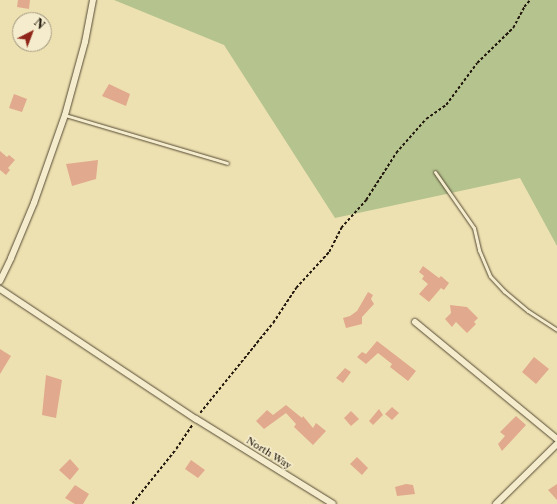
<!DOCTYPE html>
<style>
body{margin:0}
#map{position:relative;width:557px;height:504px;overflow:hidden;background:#eee1b1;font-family:"Libre Caslon Text",serif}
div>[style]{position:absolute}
.green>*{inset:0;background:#b5c38e}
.building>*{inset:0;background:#e1a98d}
.path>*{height:1.5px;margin-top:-0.75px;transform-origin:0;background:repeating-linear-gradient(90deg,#21170c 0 3px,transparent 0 5px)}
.roads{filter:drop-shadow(0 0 1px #544a35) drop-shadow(0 0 1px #544a35)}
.service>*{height:3px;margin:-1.5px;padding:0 1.5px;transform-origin:1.5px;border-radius:1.5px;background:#f4eccc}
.minor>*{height:6px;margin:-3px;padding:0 3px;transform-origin:3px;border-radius:3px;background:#f4eccc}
span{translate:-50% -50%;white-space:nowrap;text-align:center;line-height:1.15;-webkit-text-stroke:3px #f4eccc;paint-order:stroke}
.street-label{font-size:10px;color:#21170c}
.north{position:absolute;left:12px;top:12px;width:40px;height:40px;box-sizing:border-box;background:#f4eccc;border:1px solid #a0977f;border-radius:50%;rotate:42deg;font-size:11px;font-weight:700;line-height:16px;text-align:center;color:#21170c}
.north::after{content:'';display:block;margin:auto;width:14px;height:18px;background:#8f2418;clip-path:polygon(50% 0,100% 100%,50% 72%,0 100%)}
</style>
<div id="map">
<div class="green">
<i style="clip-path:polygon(114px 0,557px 0,557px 246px,520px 178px,335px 218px,224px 45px)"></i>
</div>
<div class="building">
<i style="clip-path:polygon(18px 0,30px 0,29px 9px,17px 7px)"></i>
<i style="clip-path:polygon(109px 84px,130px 94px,126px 106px,102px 96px)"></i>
<i style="clip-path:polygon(14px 94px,27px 99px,22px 112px,9px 108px)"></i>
<i style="clip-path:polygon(0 151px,7px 157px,9px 155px,15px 160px,8px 168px,10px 170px,6px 175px,0 170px)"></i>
<i style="clip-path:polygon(98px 160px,96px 179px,72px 186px,66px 164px)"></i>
<i style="clip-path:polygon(423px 266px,439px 278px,441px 276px,449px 283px,444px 290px,441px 288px,429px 302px,419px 294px,428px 284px,422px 279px,424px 276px,419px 272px)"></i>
<i style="clip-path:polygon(368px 292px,373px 295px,371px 299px,374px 304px,362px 317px,362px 324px,346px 328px,343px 318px,350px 316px,357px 311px)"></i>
<i style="clip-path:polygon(450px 305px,467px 307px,478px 318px,474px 322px,476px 324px,467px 333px,456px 322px,452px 327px,445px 319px,451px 313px)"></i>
<i style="clip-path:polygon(377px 341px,416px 371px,408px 381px,390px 367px,392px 364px,378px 353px,366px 364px,357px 357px,362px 352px,366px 354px)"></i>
<i style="clip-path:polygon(0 349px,11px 356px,0 374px)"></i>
<i style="clip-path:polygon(534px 357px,549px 369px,536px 384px,522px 372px)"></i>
<i style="clip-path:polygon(345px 368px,351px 372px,343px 383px,336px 378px)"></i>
<i style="clip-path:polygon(46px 375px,62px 380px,56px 418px,42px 415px)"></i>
<i style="clip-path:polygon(286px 405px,302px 418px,303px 416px,313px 428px,316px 423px,326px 431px,313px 445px,294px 427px,296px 424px,286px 413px,264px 429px,256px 421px,267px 410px,273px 415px)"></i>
<i style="clip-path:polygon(392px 407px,399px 413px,392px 420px,385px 414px)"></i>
<i style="clip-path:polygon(379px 409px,383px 415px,373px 425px,369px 421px)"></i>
<i style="clip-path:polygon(351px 411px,359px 419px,351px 426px,344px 418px)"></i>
<i style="clip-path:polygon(516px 416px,526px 425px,502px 451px,498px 444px,505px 436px,500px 432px)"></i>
<i style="clip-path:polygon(357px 457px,368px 468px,362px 475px,350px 464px)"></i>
<i style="clip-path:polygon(70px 459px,79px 469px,70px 480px,59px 470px)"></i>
<i style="clip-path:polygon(191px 460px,205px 470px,198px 478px,185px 469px)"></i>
<i style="clip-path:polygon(406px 484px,413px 485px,415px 494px,397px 496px,395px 487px)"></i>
<i style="clip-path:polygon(557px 484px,557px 500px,548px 490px)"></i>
<i style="clip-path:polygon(75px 485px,89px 494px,83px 504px,75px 504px,65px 498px)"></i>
</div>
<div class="path">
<i style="left:200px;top:413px;width:116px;rotate:-51deg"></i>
<i style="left:273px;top:323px;width:42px;rotate:-56.7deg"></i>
<i style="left:296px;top:288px;width:49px;rotate:-47.5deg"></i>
<i style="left:329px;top:252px;width:27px;rotate:-63deg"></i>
<i style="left:341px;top:228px;width:38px;rotate:-48deg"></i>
<i style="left:366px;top:200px;width:56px;rotate:-57.4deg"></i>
<i style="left:396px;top:153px;width:45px;rotate:-48.6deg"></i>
<i style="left:426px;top:119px;width:24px;rotate:-35deg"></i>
<i style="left:446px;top:105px;width:52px;rotate:-53.6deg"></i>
<i style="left:477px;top:63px;width:50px;rotate:-44.2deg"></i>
<i style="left:513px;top:28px;width:24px;rotate:-62deg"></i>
<i style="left:524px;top:7px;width:9px;rotate:-49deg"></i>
<i style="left:132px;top:504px;width:70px;rotate:-51.3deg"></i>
<i style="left:176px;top:449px;width:29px;rotate:-56deg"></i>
</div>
<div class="roads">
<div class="service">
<i style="left:65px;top:115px;width:169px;rotate:16.5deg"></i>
<i style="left:435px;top:172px;width:68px;rotate:55.1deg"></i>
<i style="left:474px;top:228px;width:23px;rotate:77deg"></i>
<i style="left:479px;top:250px;width:28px;rotate:67deg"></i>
<i style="left:490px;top:276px;width:21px;rotate:47deg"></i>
<i style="left:504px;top:291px;width:31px;rotate:40deg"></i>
<i style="left:528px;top:311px;width:35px;rotate:33deg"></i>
</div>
<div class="minor">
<i style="left:0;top:281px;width:25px;rotate:-64deg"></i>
<i style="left:11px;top:258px;width:60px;rotate:-67.3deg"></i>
<i style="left:34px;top:203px;width:93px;rotate:-70.6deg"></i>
<i style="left:65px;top:115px;width:76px;rotate:-74.7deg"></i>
<i style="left:85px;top:42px;width:43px;rotate:-79.2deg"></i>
<i style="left:0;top:289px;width:235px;rotate:33.6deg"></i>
<i style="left:196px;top:419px;width:161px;rotate:31.8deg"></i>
<i style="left:415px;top:322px;width:184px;rotate:39.5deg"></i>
<i style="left:496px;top:504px;width:86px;rotate:-44.5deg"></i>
</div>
</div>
<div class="street-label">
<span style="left:269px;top:453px;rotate:32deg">North Way</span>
</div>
<div class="north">N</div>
</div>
